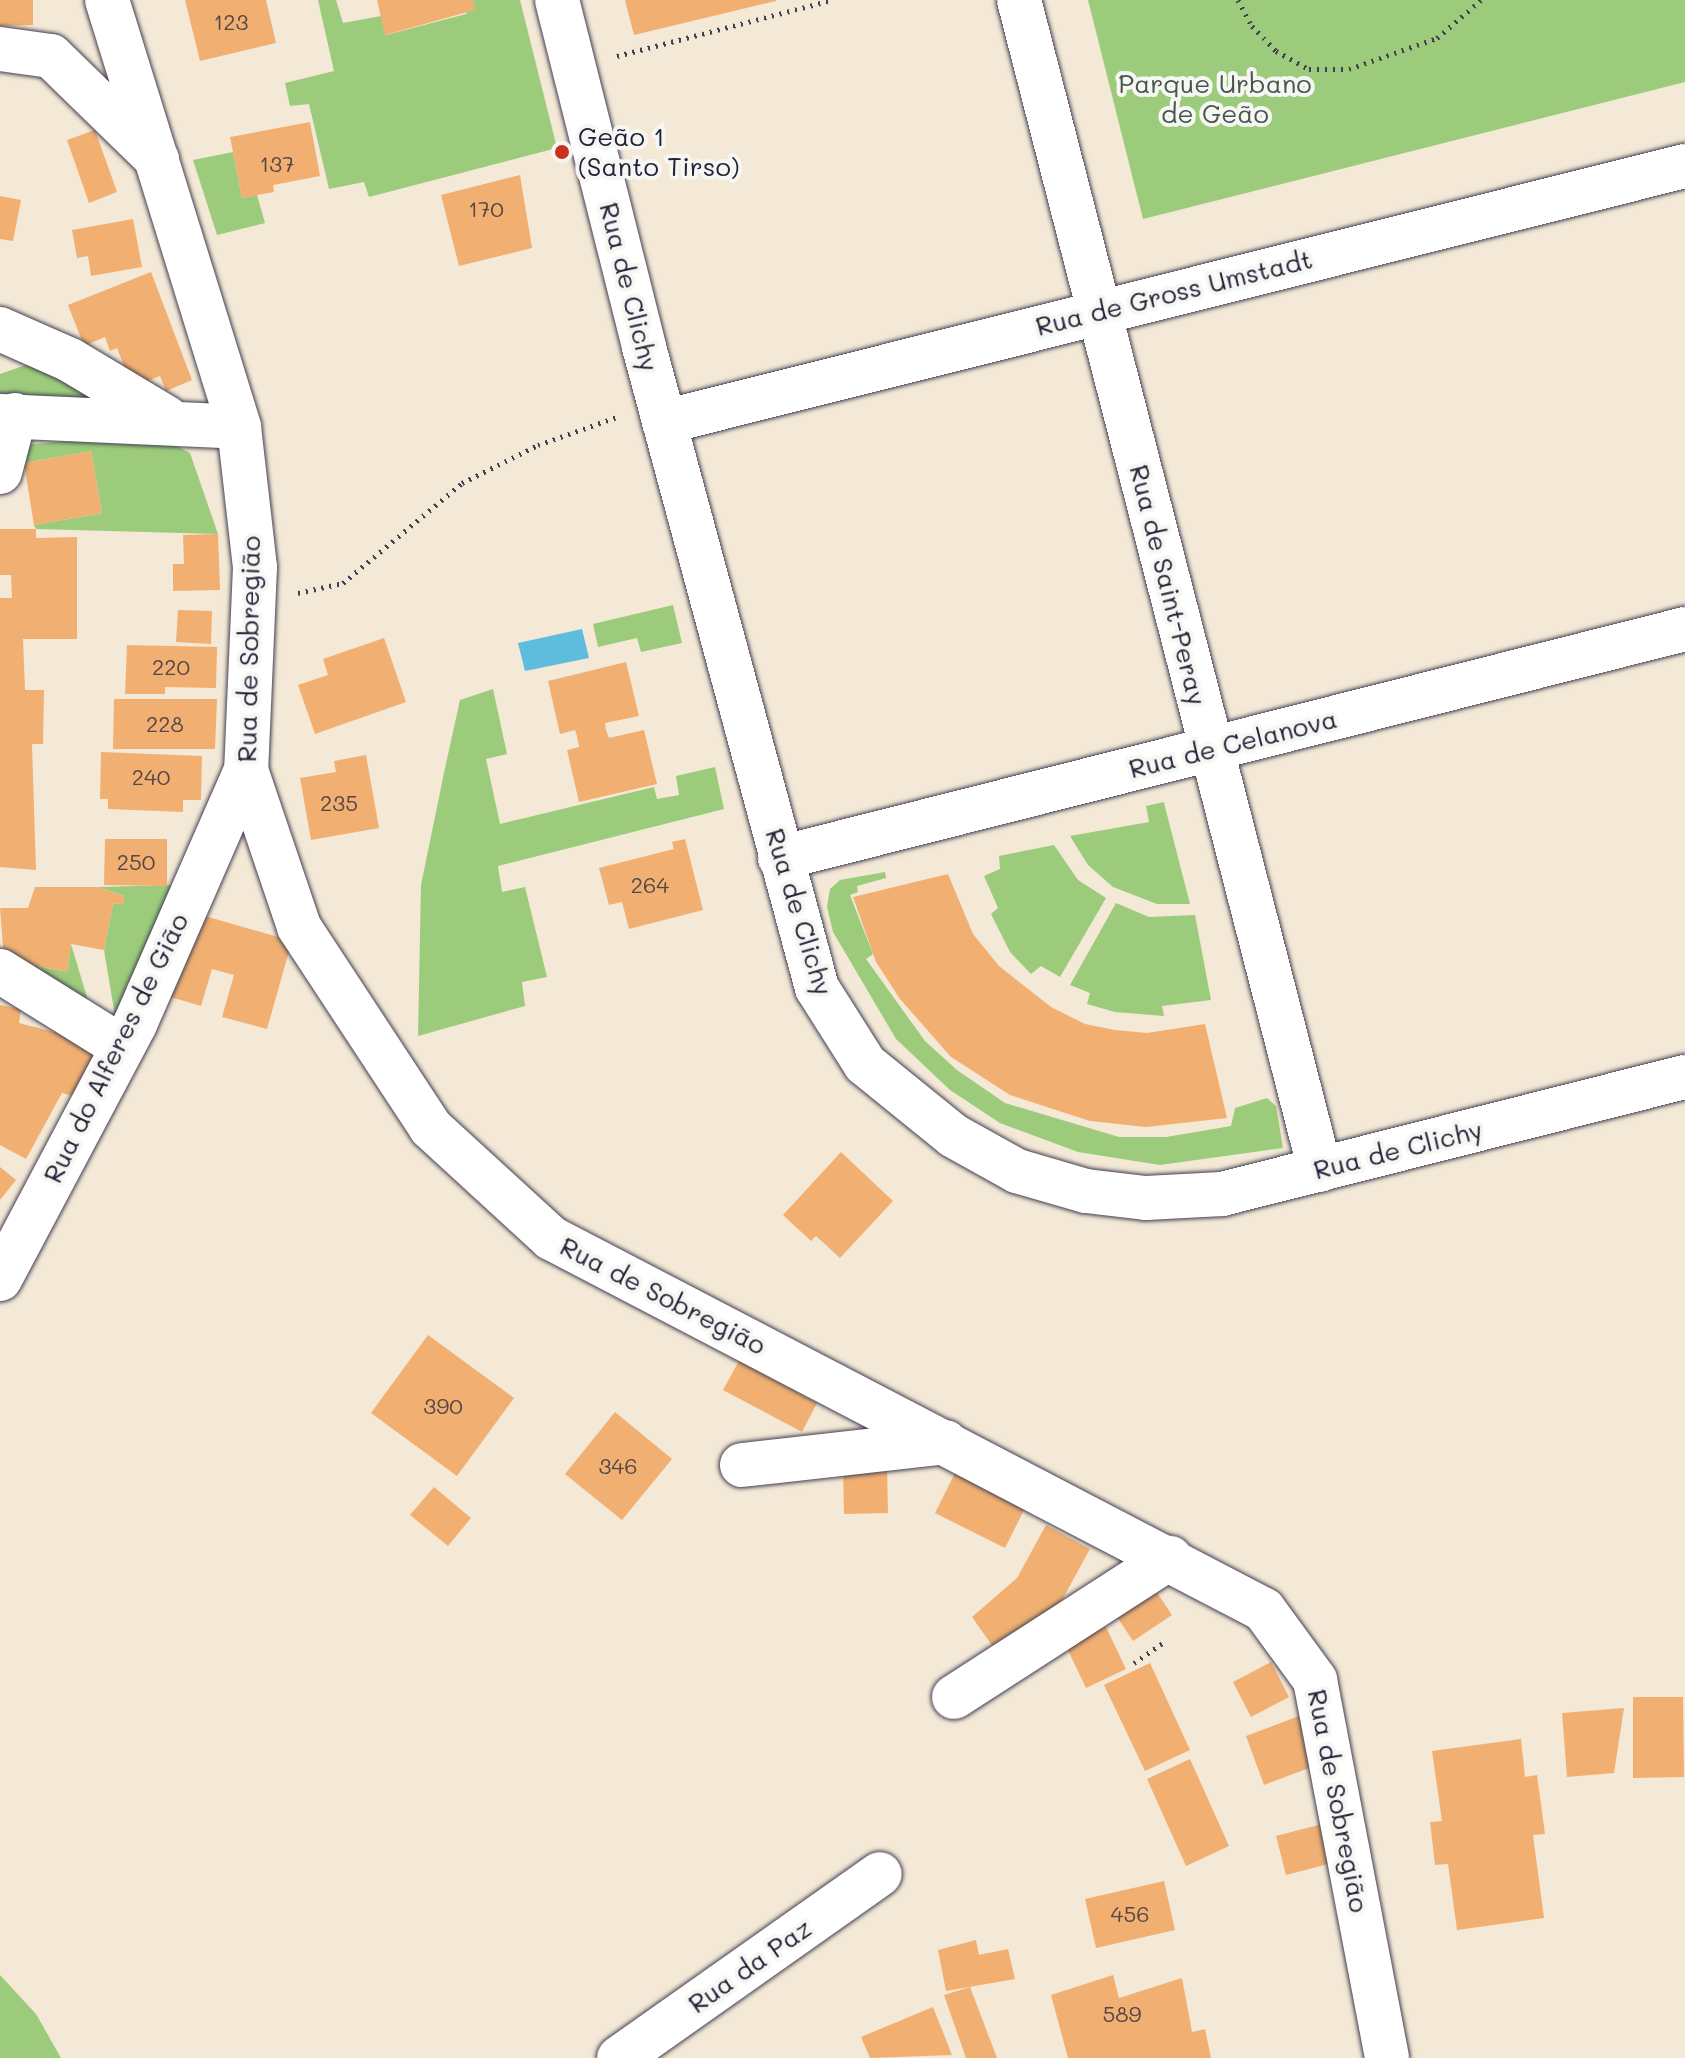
<!DOCTYPE html>
<meta charset="utf-8">
<style>
body{margin:0}
#map{position:relative;width:1685px;height:2058px;overflow:hidden;background:#f4e8d6;font-family:Mali,sans-serif}
div>[style]{position:absolute}
.green>*{inset:0;background:#9ccc7b}
.water>*{inset:0;background:#5ebcdc}
.building>*{inset:0;background:#f1b072}
.path>*{height:5px;margin-top:-2.5px;transform-origin:0;background:repeating-linear-gradient(90deg,#424052 0 2px,transparent 0 8px)}
.roads{filter:drop-shadow(0 0 2px #424052) drop-shadow(0 0 2px #424052)}
.minor>*{height:44px;margin:-22px;padding:0 22px;transform-origin:22px;border-radius:22px;background:#fff}
.dots>*{width:22px;height:22px;translate:-50% -50%;box-sizing:border-box;border:4px solid #f6f6f2;border-radius:50%}
span{translate:-50% -50%;white-space:nowrap;text-align:center;line-height:1.15;-webkit-text-stroke:8px #f6f6f2;paint-order:stroke}
.number-label{font-size:22px;color:#564649}
.number-label span{-webkit-text-stroke-width:0}
.park-label{font-size:26px;color:#47554e}
.poi-label{font-size:26px;color:#22223b}
.left{translate:0 -50%;text-align:left}
.street-label{font-size:26px;color:#22223b}
</style>
<div id="map">
<div class="green">
<i style="clip-path:polygon(318px 0,336px 0,343px 23px,381px 16px,386px 35px,466px 14px,473px 0,520px 0,557px 148px,369px 197px,364px 182px,329px 189px,309px 104px,290px 106px,285px 83px,334px 71px)"></i>
<i style="clip-path:polygon(1088px 0,1685px 0,1685px 82px,1143px 219px)"></i>
<i style="clip-path:polygon(233px 152px,242px 198px,257px 195px,265px 223px,217px 235px,193px 160px)"></i>
<i style="clip-path:polygon(37px 361px,107px 398px,0 409px,0 374px)"></i>
<i style="clip-path:polygon(130px 436px,169px 442px,190px 453px,218px 534px,36px 529px,34px 525px,102px 513px,91px 451px,24px 463px,22px 445px)"></i>
<i style="clip-path:polygon(673px 605px,682px 643px,641px 652px,637px 638px,598px 647px,593px 624px)"></i>
<i style="clip-path:polygon(493px 689px,507px 754px,486px 759px,500px 824px,654px 787px,657px 799px,679px 795px,676px 776px,715px 767px,724px 809px,498px 866px,502px 892px,525px 887px,547px 977px,522px 982px,525px 1006px,418px 1036px,421px 885px,445px 768px,460px 700px)"></i>
<i style="clip-path:polygon(1164px 802px,1164px 803px,1190px 904px,1157px 904px,1113px 887px,1088px 865px,1070px 836px,1149px 822px,1146px 806px)"></i>
<i style="clip-path:polygon(1054px 845px,1078px 880px,1106px 898px,1060px 977px,1041px 966px,1031px 974px,1010px 952px,991px 914px,998px 908px,984px 876px,1000px 869px,999px 856px)"></i>
<i style="clip-path:polygon(885px 872px,886px 878px,857px 886px,858px 892px,850px 895px,873px 954px,866px 959px,925px 1041px,957px 1070px,1005px 1103px,1119px 1137px,1166px 1137px,1231px 1126px,1235px 1108px,1267px 1098px,1276px 1106px,1283px 1148px,1160px 1165px,1078px 1152px,1000px 1123px,950px 1090px,896px 1039px,833px 932px,827px 907px,830px 889px,840px 880px)"></i>
<i style="clip-path:polygon(175px 885px,115px 1016px,104px 950px,113px 904px,124px 903px,124px 896px,98px 887px)"></i>
<i style="clip-path:polygon(1116px 903px,1149px 917px,1195px 915px,1211px 1000px,1162px 1006px,1164px 1016px,1115px 1012px,1087px 1004px,1090px 993px,1070px 985px)"></i>
<i style="clip-path:polygon(71px 944px,93px 1017px,4px 959px,67px 972px)"></i>
<i style="clip-path:polygon(0 1975px,36px 2014px,61px 2058px,0 2058px)"></i>
</div>
<div class="water">
<i style="clip-path:polygon(582px 629px,589px 658px,525px 671px,518px 643px)"></i>
</div>
<div class="building">
<i style="clip-path:polygon(0 0,33px 0,33px 25px,0 26px)"></i>
<i style="clip-path:polygon(185px 0,266px 0,276px 43px,200px 61px)"></i>
<i style="clip-path:polygon(377px 0,473px 0,475px 10px,385px 35px)"></i>
<i style="clip-path:polygon(625px 0,776px 0,776px 1px,634px 35px)"></i>
<i style="clip-path:polygon(310px 122px,320px 176px,273px 185px,274px 192px,242px 198px,230px 137px)"></i>
<i style="clip-path:polygon(95px 130px,117px 192px,89px 203px,67px 140px)"></i>
<i style="clip-path:polygon(520px 175px,532px 248px,459px 266px,441px 195px)"></i>
<i style="clip-path:polygon(0 196px,21px 200px,13px 241px,0 239px)"></i>
<i style="clip-path:polygon(133px 219px,142px 267px,91px 276px,88px 256px,77px 258px,72px 230px)"></i>
<i style="clip-path:polygon(151px 272px,192px 380px,166px 391px,160px 376px,132px 387px,117px 348px,110px 351px,105px 337px,84px 346px,68px 305px)"></i>
<i style="clip-path:polygon(91px 451px,102px 513px,34px 525px,24px 463px)"></i>
<i style="clip-path:polygon(0 529px,36px 529px,36px 538px,77px 537px,77px 639px,23px 639px,25px 690px,44px 690px,43px 744px,32px 744px,36px 870px,0 867px,0 598px,12px 598px,11px 575px,0 575px)"></i>
<i style="clip-path:polygon(218px 534px,220px 590px,173px 591px,173px 564px,184px 564px,183px 535px)"></i>
<i style="clip-path:polygon(178px 610px,212px 611px,211px 644px,176px 642px)"></i>
<i style="clip-path:polygon(384px 638px,406px 702px,315px 734px,298px 685px,328px 675px,323px 659px)"></i>
<i style="clip-path:polygon(127px 645px,217px 647px,216px 688px,165px 687px,165px 694px,125px 694px)"></i>
<i style="clip-path:polygon(626px 662px,639px 716px,605px 723px,606px 730px,609px 738px,644px 730px,657px 784px,579px 802px,567px 750px,579px 747px,577px 736px,575px 730px,560px 734px,548px 681px)"></i>
<i style="clip-path:polygon(114px 699px,217px 699px,215px 749px,113px 749px)"></i>
<i style="clip-path:polygon(101px 752px,202px 756px,201px 800px,183px 800px,183px 812px,108px 809px,108px 799px,100px 799px)"></i>
<i style="clip-path:polygon(366px 755px,379px 828px,311px 840px,300px 778px,336px 772px,334px 761px)"></i>
<i style="clip-path:polygon(105px 839px,167px 839px,167px 886px,104px 885px)"></i>
<i style="clip-path:polygon(685px 839px,703px 910px,629px 929px,622px 902px,609px 905px,599px 868px,674px 849px,672px 842px)"></i>
<i style="clip-path:polygon(948px 874px,973px 934px,999px 966px,1051px 1007px,1085px 1024px,1115px 1030px,1147px 1033px,1205px 1024px,1227px 1118px,1146px 1127px,1090px 1121px,1010px 1095px,951px 1057px,900px 999px,876px 962px,853px 897px)"></i>
<i style="clip-path:polygon(35px 887px,98px 887px,124px 896px,124px 903px,113px 904px,104px 950px,71px 944px,67px 972px,4px 959px,0 908px,28px 908px)"></i>
<i style="clip-path:polygon(191px 912px,292px 941px,267px 1029px,222px 1017px,234px 975px,212px 969px,201px 1006px,167px 996px)"></i>
<i style="clip-path:polygon(0 1005px,21px 1009px,19px 1023px,101px 1044px,88px 1100px,62px 1093px,26px 1159px,0 1145px)"></i>
<i style="clip-path:polygon(841px 1152px,893px 1201px,840px 1258px,816px 1236px,811px 1241px,783px 1215px)"></i>
<i style="clip-path:polygon(0 1167px,16px 1180px,0 1200px)"></i>
<i style="clip-path:polygon(428px 1335px,514px 1398px,457px 1476px,371px 1413px)"></i>
<i style="clip-path:polygon(739px 1361px,817px 1403px,802px 1432px,723px 1390px)"></i>
<i style="clip-path:polygon(615px 1412px,672px 1459px,622px 1520px,565px 1474px)"></i>
<i style="clip-path:polygon(843px 1466px,887px 1466px,888px 1513px,844px 1514px)"></i>
<i style="clip-path:polygon(955px 1473px,1025px 1508px,1005px 1548px,935px 1513px)"></i>
<i style="clip-path:polygon(434px 1487px,471px 1518px,448px 1546px,410px 1515px)"></i>
<i style="clip-path:polygon(1046px 1525px,1090px 1549px,1051px 1620px,998px 1654px,972px 1617px,1017px 1578px)"></i>
<i style="clip-path:polygon(1148px 1579px,1172px 1615px,1133px 1641px,1109px 1605px)"></i>
<i style="clip-path:polygon(1106px 1627px,1126px 1669px,1086px 1688px,1066px 1646px)"></i>
<i style="clip-path:polygon(1271px 1662px,1289px 1697px,1251px 1717px,1233px 1682px)"></i>
<i style="clip-path:polygon(1150px 1663px,1190px 1750px,1145px 1771px,1104px 1685px)"></i>
<i style="clip-path:polygon(1633px 1697px,1683px 1697px,1684px 1777px,1633px 1778px)"></i>
<i style="clip-path:polygon(1624px 1708px,1614px 1773px,1567px 1777px,1562px 1713px)"></i>
<i style="clip-path:polygon(1299px 1716px,1317px 1765px,1264px 1785px,1246px 1736px)"></i>
<i style="clip-path:polygon(1521px 1739px,1525px 1777px,1537px 1775px,1545px 1834px,1533px 1835px,1544px 1918px,1457px 1930px,1448px 1864px,1435px 1865px,1430px 1822px,1442px 1821px,1432px 1751px)"></i>
<i style="clip-path:polygon(1190px 1759px,1229px 1846px,1186px 1866px,1147px 1779px)"></i>
<i style="clip-path:polygon(1326px 1823px,1336px 1862px,1286px 1875px,1276px 1836px)"></i>
<i style="clip-path:polygon(1164px 1881px,1175px 1930px,1096px 1948px,1085px 1899px)"></i>
<i style="clip-path:polygon(976px 1940px,979px 1955px,1008px 1949px,1015px 1979px,946px 1991px,938px 1950px)"></i>
<i style="clip-path:polygon(1113px 1975px,1119px 1998px,1182px 1978px,1192px 2032px,1205px 2029px,1211px 2058px,1068px 2058px,1051px 1995px)"></i>
<i style="clip-path:polygon(970px 1987px,997px 2058px,966px 2058px,944px 1995px)"></i>
<i style="clip-path:polygon(933px 2007px,952px 2055px,870px 2058px,861px 2037px)"></i>
</div>
<div class="path">
<i style="left:1238px;top:0;width:30px;rotate:62deg"></i>
<i style="left:1252px;top:26px;width:35px;rotate:46deg"></i>
<i style="left:1276px;top:51px;width:38px;rotate:29deg"></i>
<i style="left:1309px;top:69px;width:40px"></i>
<i style="left:1349px;top:69px;width:93px;rotate:-19.4deg"></i>
<i style="left:1437px;top:38px;width:58px;rotate:-40.8deg"></i>
<i style="left:617px;top:56px;width:222px;rotate:-14.6deg"></i>
<i style="left:298px;top:593px;width:46px;rotate:-12.5deg"></i>
<i style="left:343px;top:583px;width:155px;rotate:-40deg"></i>
<i style="left:462px;top:483px;width:85px;rotate:-26.6deg"></i>
<i style="left:538px;top:445px;width:87px;rotate:-19.5deg"></i>
<i style="left:1134px;top:1663px;width:35px;rotate:-35deg"></i>
</div>
<div class="roads">
<div class="minor">
<i style="left:107px;top:0;width:447px;rotate:72.8deg"></i>
<i style="left:239px;top:427px;width:141px;rotate:83.5deg"></i>
<i style="left:255px;top:567px;width:203px;rotate:92.5deg"></i>
<i style="left:246px;top:770px;width:166px;rotate:71.3deg"></i>
<i style="left:299px;top:927px;width:240px;rotate:56.7deg"></i>
<i style="left:431px;top:1128px;width:163px;rotate:42.5deg"></i>
<i style="left:551px;top:1238px;width:804px;rotate:27.55deg"></i>
<i style="left:1264px;top:1610px;width:87px;rotate:53.9deg"></i>
<i style="left:1315px;top:1680px;width:385px;rotate:79.2deg"></i>
<i style="left:557px;top:0;width:358px;rotate:75.9deg"></i>
<i style="left:644px;top:347px;width:664px;rotate:74.9deg"></i>
<i style="left:817px;top:988px;width:90px;rotate:57.7deg"></i>
<i style="left:865px;top:1064px;width:114px;rotate:39deg"></i>
<i style="left:954px;top:1136px;width:72px;rotate:29.1deg"></i>
<i style="left:1017px;top:1171px;width:72px;rotate:16.2deg"></i>
<i style="left:1086px;top:1191px;width:60px;rotate:6.7deg"></i>
<i style="left:1146px;top:1198px;width:76px;rotate:-3deg"></i>
<i style="left:1222px;top:1194px;width:478px;rotate:-14.2deg"></i>
<i style="left:1019px;top:0;width:1208px;rotate:75.57deg"></i>
<i style="left:0;top:49px;width:51px;rotate:7.8deg"></i>
<i style="left:51px;top:56px;width:148px;rotate:44.2deg"></i>
<i style="left:0;top:329px;width:77px;rotate:23.9deg"></i>
<i style="left:70px;top:360px;width:113px;rotate:30.9deg"></i>
<i style="left:0;top:416px;width:239px;rotate:2.6deg"></i>
<i style="left:664px;top:422px;width:1053px;rotate:-14.08deg"></i>
<i style="left:0;top:472px;width:59px;rotate:-75.3deg"></i>
<i style="left:780px;top:858px;width:934px;rotate:-14.2deg"></i>
<i style="left:0;top:971px;width:144px;rotate:31.9deg"></i>
<i style="left:0;top:1279px;width:289px;rotate:-62.1deg"></i>
<i style="left:135px;top:1024px;width:277px;rotate:-66.4deg"></i>
<i style="left:742px;top:1465px;width:205px;rotate:-6.4deg"></i>
<i style="left:954px;top:1697px;width:257px;rotate:-32.8deg"></i>
<i style="left:619px;top:2058px;width:319px;rotate:-35.2deg"></i>
</div>
</div>
<div class="dots">
<i style="left:562px;top:152px;background:#c8321e"></i>
</div>
<div class="number-label">
<span style="left:231px;top:22px">123</span>
<span style="left:277px;top:164px">137</span>
<span style="left:486px;top:209px">170</span>
<span style="left:171px;top:667px">220</span>
<span style="left:165px;top:724px">228</span>
<span style="left:151px;top:777px">240</span>
<span style="left:339px;top:803px">235</span>
<span style="left:136px;top:862px">250</span>
<span style="left:650px;top:885px">264</span>
<span style="left:443px;top:1406px">390</span>
<span style="left:618px;top:1466px">346</span>
<span style="left:1130px;top:1914px">456</span>
<span style="left:1122px;top:2014px">589</span>
</div>
<div class="park-label">
<span style="left:1215px;top:99px">Parque Urbano<br>de Geão</span>
</div>
<div class="poi-label">
<span class="left" style="left:578px;top:152px">Geão 1<br>(Santo Tirso)</span>
</div>
<div class="street-label">
<span style="left:629px;top:287px;rotate:76deg">Rua de Clichy</span>
<span style="left:1174px;top:293px;rotate:-14deg">Rua de Gross Umstadt</span>
<span style="left:1168px;top:585px;rotate:76deg">Rua de Saint-Peray</span>
<span style="left:249px;top:649px;rotate:-89deg">Rua de Sobregião</span>
<span style="left:1233px;top:744px;rotate:-14deg">Rua de Celanova</span>
<span style="left:799px;top:912px;rotate:73deg">Rua de Clichy</span>
<span style="left:116px;top:1048px;rotate:-64deg">Rua do Alferes de Gião</span>
<span style="left:1398px;top:1150px;rotate:-14deg">Rua de Clichy</span>
<span style="left:663px;top:1296px;rotate:27deg">Rua de Sobregião</span>
<span style="left:1338px;top:1801px;rotate:79deg">Rua de Sobregião</span>
<span style="left:750px;top:1966px;rotate:-35deg">Rua da Paz</span>
</div>
</div>
